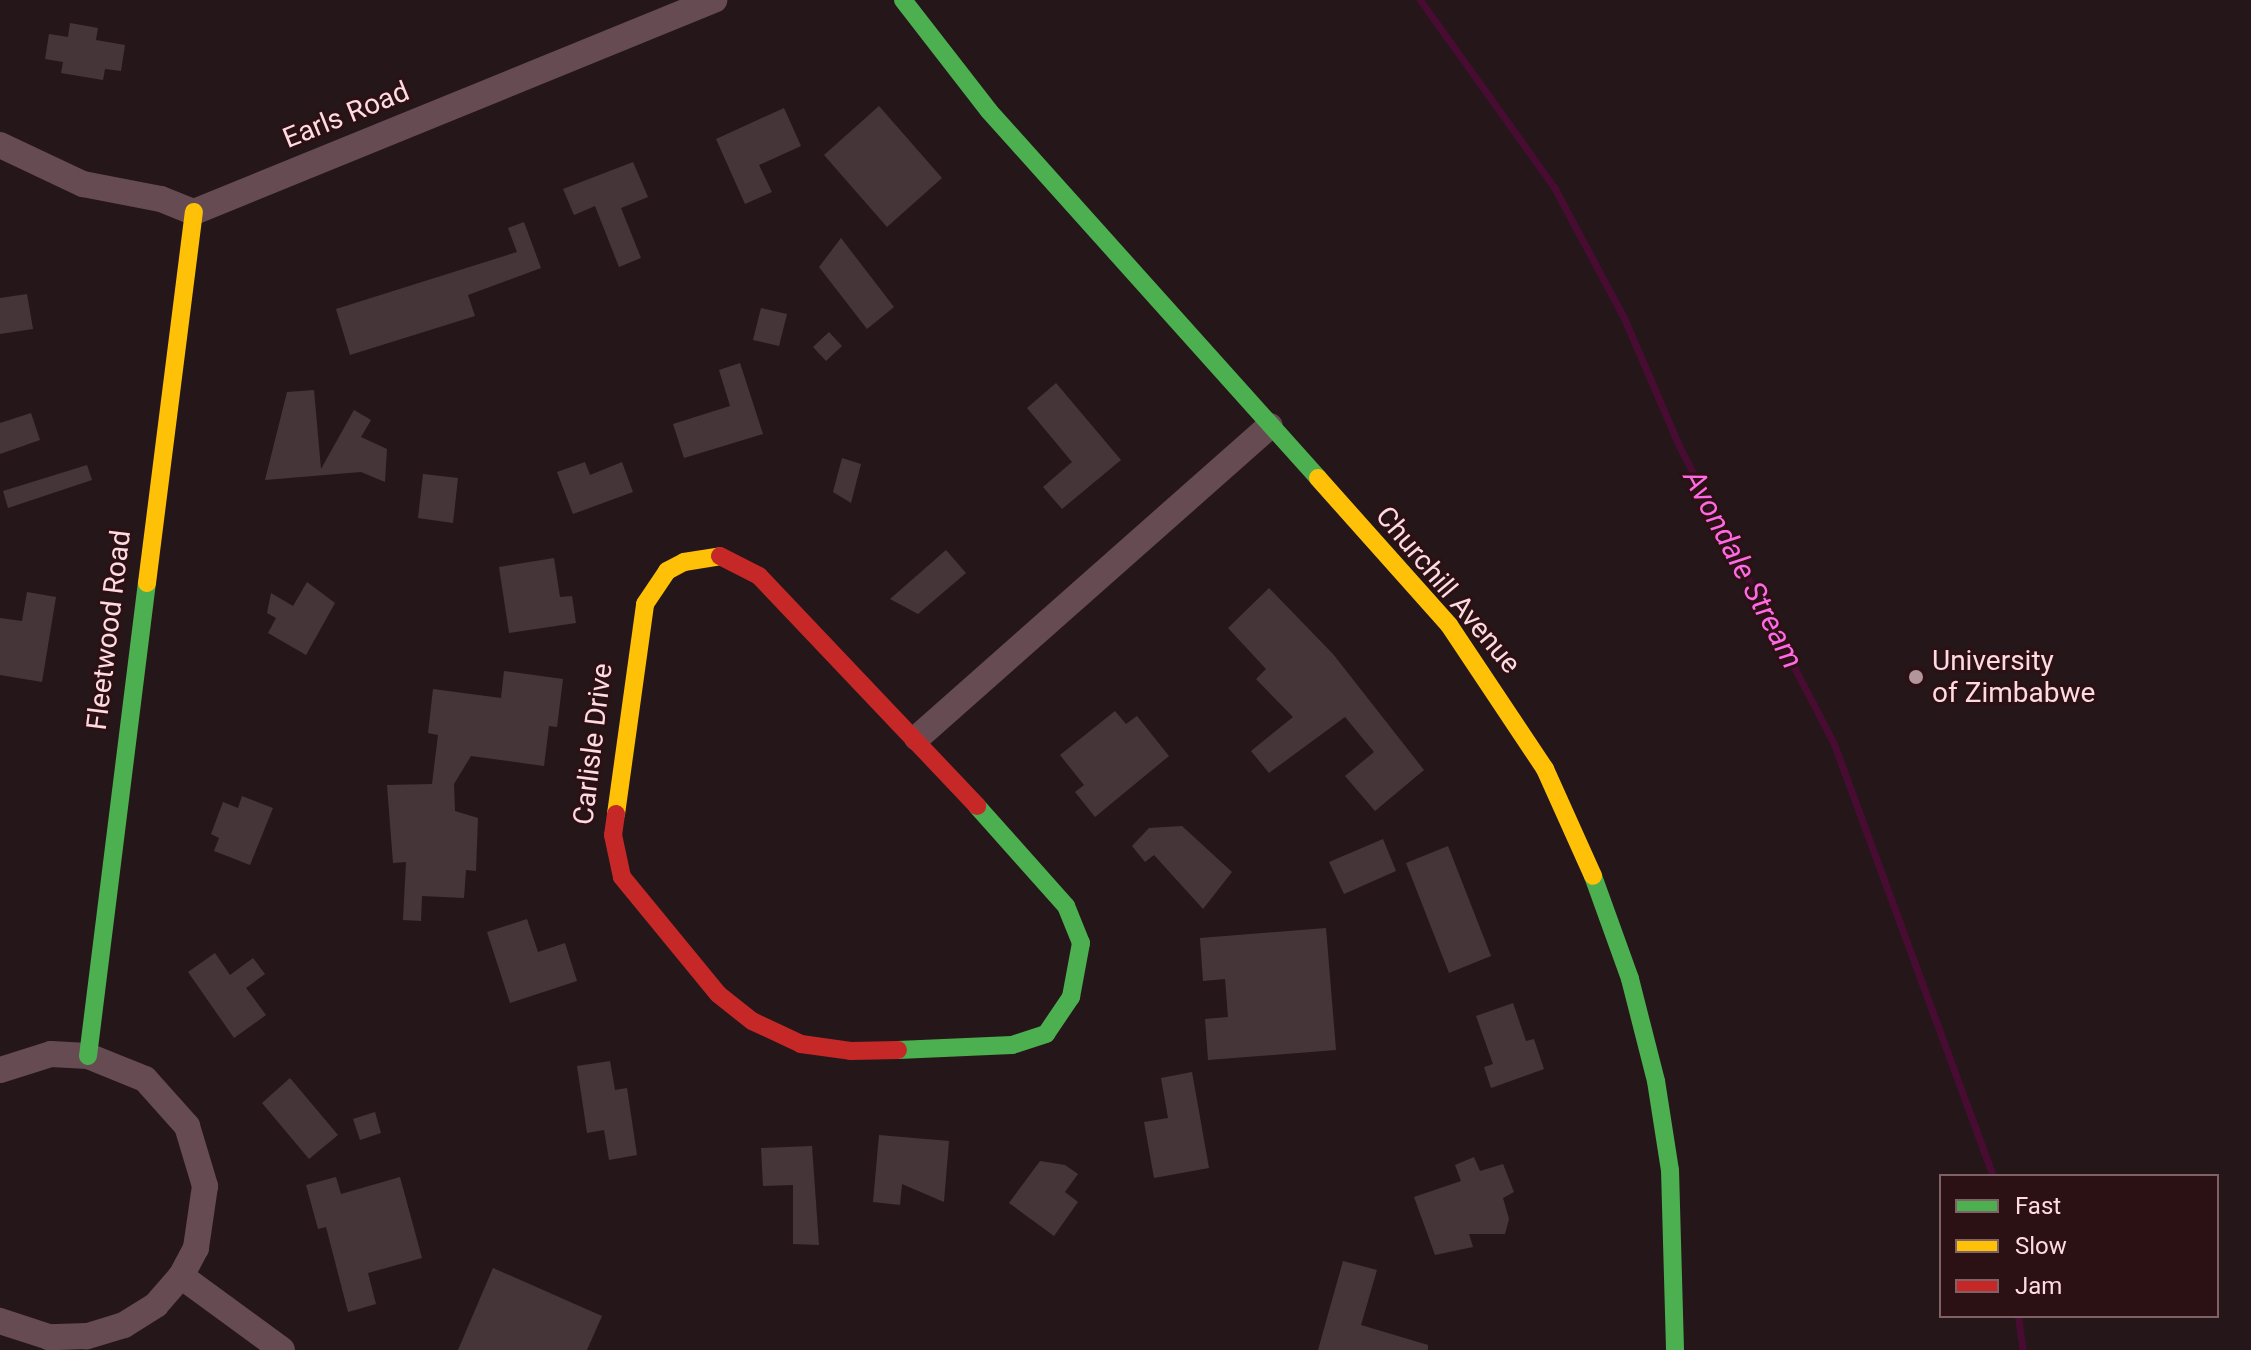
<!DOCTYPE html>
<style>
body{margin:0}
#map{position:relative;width:2251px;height:1350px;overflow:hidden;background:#251719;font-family:Roboto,sans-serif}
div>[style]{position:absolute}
.stream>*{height:7px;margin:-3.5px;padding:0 3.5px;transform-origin:3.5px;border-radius:3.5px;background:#480c32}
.building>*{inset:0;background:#463538}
.street>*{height:26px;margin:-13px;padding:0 13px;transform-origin:13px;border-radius:13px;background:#664c52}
.fast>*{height:18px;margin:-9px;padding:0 9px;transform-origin:9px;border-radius:9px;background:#4caf50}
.slow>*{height:18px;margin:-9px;padding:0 9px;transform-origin:9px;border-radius:9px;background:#ffc107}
.jam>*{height:18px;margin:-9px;padding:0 9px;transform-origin:9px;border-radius:9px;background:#c62828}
.dots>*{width:22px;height:22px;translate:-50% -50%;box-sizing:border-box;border:4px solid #2b1114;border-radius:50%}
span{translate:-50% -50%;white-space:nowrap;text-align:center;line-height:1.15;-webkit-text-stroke:6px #2b1114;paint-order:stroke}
.street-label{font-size:28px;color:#ffdbe1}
.poi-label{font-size:28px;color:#ffdbe1}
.left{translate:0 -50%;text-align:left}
.water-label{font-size:30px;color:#ff69e4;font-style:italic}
.legend{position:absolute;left:1939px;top:1174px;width:280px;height:144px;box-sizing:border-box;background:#2b1114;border:2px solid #806266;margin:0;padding:10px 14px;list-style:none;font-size:24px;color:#ffdbe1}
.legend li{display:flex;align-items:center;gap:16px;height:40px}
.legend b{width:40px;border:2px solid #806266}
</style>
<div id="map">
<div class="stream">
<i style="left:1420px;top:0;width:230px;rotate:54.4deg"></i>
<i style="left:1554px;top:187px;width:149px;rotate:61.9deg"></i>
<i style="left:1624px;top:318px;width:139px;rotate:66.7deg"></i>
<i style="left:1679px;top:446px;width:336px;rotate:62.5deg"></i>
<i style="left:1834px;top:744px;width:460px;rotate:69.8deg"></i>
<i style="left:2018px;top:1316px;width:34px;rotate:82deg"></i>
</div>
<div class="building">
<i style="clip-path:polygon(70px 23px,98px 28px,96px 40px,125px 45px,121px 71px,105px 69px,103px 80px,61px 73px,63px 62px,45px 59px,49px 34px,68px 37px)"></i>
<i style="clip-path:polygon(879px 106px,942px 178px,887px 227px,824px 155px)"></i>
<i style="clip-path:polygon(784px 108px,801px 146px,759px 165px,772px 192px,745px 204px,716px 139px)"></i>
<i style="clip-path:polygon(633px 162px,648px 197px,621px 208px,641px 258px,619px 267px,595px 206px,574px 215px,563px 189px)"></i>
<i style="clip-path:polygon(524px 222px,541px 268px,468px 295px,475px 316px,350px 355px,336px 309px,517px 252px,508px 228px)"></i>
<i style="clip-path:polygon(841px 238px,894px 307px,867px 329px,819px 267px)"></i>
<i style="clip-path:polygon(27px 294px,33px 329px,0 334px,0 298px)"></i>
<i style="clip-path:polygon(761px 308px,787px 314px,779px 346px,753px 340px)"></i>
<i style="clip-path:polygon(829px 332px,842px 346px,826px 361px,813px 347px)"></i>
<i style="clip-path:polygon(740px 363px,763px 434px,684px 458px,673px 424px,730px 406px,719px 370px)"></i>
<i style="clip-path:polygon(1056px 383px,1121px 460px,1062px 509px,1043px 487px,1072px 462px,1027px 408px)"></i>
<i style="clip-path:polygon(314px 390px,321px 469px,354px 410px,371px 420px,361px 437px,387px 449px,385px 482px,361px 472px,265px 480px,287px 392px)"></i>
<i style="clip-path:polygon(31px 413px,40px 440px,0 454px,0 423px)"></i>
<i style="clip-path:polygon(842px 458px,861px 464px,851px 503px,833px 492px)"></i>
<i style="clip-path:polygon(585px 462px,590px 475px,622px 462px,633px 492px,573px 514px,557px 472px)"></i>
<i style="clip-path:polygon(87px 465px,92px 480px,8px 508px,3px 491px)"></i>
<i style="clip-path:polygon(423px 474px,458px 478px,453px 523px,418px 518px)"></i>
<i style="clip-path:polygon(946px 550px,966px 573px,918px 614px,890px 599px)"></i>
<i style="clip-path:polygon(554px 558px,560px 597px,572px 596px,576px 623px,509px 633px,499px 567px)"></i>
<i style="clip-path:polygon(307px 582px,335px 603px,306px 655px,268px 633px,276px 618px,267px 613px,271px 593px,293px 606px)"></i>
<i style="clip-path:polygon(1269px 588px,1333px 654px,1424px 770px,1375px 811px,1345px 776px,1374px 752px,1345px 717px,1269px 773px,1251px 751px,1293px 717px,1256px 679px,1266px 669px,1228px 628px)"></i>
<i style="clip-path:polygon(27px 592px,56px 597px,42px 682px,0 675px,0 618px,22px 621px)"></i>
<i style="clip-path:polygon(504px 671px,563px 679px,557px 727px,549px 726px,544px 766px,471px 756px,454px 784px,455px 811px,478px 818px,476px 871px,466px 870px,464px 898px,422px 896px,421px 921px,403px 920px,406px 862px,393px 863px,387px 785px,432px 784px,438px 735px,428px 733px,433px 689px,501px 698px)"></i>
<i style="clip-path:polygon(1115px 711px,1126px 724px,1137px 716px,1169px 756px,1095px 817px,1075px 792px,1084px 785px,1060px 755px)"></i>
<i style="clip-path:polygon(242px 796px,273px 808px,250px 865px,214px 851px,219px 838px,211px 834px,223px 802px,238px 808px)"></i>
<i style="clip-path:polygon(1182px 826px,1232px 872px,1203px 909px,1154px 855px,1145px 862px,1132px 846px,1149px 828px)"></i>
<i style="clip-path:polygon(1383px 839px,1396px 871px,1344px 894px,1329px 862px)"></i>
<i style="clip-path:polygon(1448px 846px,1491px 956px,1449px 973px,1406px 863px)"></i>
<i style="clip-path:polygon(527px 919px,538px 952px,565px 943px,577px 981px,510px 1003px,487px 932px)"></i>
<i style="clip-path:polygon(1326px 928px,1336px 1050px,1208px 1060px,1205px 1019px,1228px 1017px,1225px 979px,1203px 981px,1200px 938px)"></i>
<i style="clip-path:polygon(215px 953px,230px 975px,253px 958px,265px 974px,246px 988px,266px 1015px,234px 1038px,188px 972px)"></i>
<i style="clip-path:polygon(1513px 1003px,1526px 1041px,1534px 1039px,1544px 1069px,1491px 1088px,1484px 1067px,1493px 1064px,1476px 1016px)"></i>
<i style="clip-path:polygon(610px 1061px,615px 1090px,627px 1088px,637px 1155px,609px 1160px,604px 1130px,587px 1133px,577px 1066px)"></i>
<i style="clip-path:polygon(1192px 1072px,1209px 1168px,1154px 1178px,1144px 1122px,1168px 1118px,1161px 1078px)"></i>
<i style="clip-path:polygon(290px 1078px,338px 1135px,309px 1159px,262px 1103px)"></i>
<i style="clip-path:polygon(375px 1112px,381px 1133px,360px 1140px,353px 1119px)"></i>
<i style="clip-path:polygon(879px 1135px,949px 1141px,944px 1202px,902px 1184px,900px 1205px,873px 1202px)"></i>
<i style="clip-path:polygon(812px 1146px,819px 1245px,793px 1244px,793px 1185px,763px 1186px,761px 1148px)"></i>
<i style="clip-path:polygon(1474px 1157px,1480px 1171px,1503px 1164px,1514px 1192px,1503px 1198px,1509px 1219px,1505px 1234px,1469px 1234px,1473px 1247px,1435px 1255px,1414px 1197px,1461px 1181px,1455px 1165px)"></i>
<i style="clip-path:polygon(1040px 1161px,1065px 1165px,1078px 1174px,1065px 1192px,1078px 1202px,1054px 1236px,1009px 1203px)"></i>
<i style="clip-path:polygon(336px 1177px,341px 1194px,400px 1177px,422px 1258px,368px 1273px,376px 1304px,348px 1312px,326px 1227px,318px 1229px,306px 1185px)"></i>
<i style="clip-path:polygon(1343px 1261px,1377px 1270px,1361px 1325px,1428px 1345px,1428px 1350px,1318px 1350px)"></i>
<i style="clip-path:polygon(493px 1268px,602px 1316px,587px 1350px,458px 1350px)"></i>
</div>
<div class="street">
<i style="left:0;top:145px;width:92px;rotate:25.2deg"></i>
<i style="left:83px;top:184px;width:79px;rotate:10.9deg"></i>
<i style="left:161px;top:199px;width:35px;rotate:22deg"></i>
<i style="left:194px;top:212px;width:562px;rotate:-22.18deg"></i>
<i style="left:917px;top:738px;width:471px;rotate:-41.5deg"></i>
<i style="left:0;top:1070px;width:53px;rotate:-17.4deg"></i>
<i style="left:51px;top:1054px;width:37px;rotate:3deg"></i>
<i style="left:88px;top:1056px;width:61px;rotate:22deg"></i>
<i style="left:145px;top:1079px;width:63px;rotate:48.2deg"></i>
<i style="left:187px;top:1126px;width:63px;rotate:73.3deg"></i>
<i style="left:205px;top:1186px;width:63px;rotate:98.3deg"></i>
<i style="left:196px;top:1248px;width:32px;rotate:118deg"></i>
<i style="left:181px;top:1276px;width:38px;rotate:131deg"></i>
<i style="left:156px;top:1305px;width:38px;rotate:148deg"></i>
<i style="left:124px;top:1325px;width:39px;rotate:163deg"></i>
<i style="left:87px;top:1336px;width:38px;rotate:178deg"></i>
<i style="left:49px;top:1337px;width:52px;rotate:-161.9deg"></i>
<i style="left:181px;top:1276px;width:125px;rotate:36.2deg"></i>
</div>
<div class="fast">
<i style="left:903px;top:0;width:140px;rotate:52.2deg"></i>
<i style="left:989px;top:111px;width:493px;rotate:48.1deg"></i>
<i style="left:1593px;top:876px;width:109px;rotate:70.2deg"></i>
<i style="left:1630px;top:979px;width:105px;rotate:75.7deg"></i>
<i style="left:1656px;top:1081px;width:90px;rotate:81.1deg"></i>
<i style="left:1670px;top:1170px;width:180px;rotate:88.4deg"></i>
<i style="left:898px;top:1050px;width:114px;rotate:-2.5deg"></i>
<i style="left:1012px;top:1045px;width:36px;rotate:-18deg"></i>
<i style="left:1046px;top:1034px;width:45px;rotate:-56deg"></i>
<i style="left:1071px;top:997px;width:55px;rotate:-79.5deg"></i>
<i style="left:1081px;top:943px;width:40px;rotate:-112deg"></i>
<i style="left:1066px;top:906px;width:134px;rotate:-131.7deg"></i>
<i style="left:88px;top:1056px;width:477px;rotate:-82.9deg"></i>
</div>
<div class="slow">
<i style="left:1318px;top:478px;width:197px;rotate:48.3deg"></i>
<i style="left:1449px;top:625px;width:173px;rotate:56.3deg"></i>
<i style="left:1545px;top:769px;width:117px;rotate:65.8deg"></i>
<i style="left:147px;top:583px;width:374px;rotate:-82.8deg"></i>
<i style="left:616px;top:814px;width:212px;rotate:-82.1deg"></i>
<i style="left:645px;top:604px;width:40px;rotate:-56deg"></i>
<i style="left:667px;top:571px;width:19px;rotate:-28deg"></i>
<i style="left:684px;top:562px;width:36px;rotate:-9deg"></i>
</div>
<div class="jam">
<i style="left:720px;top:556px;width:44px;rotate:27.1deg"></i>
<i style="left:759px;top:576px;width:317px;rotate:46.5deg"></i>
<i style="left:616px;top:814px;width:21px;rotate:98deg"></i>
<i style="left:613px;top:835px;width:43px;rotate:77.9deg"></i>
<i style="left:622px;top:877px;width:151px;rotate:50.6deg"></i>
<i style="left:718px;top:994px;width:43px;rotate:38.5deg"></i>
<i style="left:752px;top:1021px;width:54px;rotate:25.1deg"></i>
<i style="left:801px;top:1044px;width:50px;rotate:8deg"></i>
<i style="left:851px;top:1051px;width:47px;rotate:-1.2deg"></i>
</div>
<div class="dots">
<i style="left:1916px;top:677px;background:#b3969b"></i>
</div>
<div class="street-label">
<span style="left:346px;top:115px;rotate:-22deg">Earls Road</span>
<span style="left:1448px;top:590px;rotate:50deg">Churchill Avenue</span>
<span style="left:109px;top:630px;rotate:-83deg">Fleetwood Road</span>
<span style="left:593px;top:744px;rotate:-83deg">Carlisle Drive</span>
</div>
<div class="poi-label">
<span class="left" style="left:1932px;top:677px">University<br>of Zimbabwe</span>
</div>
<div class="water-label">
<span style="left:1743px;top:569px;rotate:62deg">Avondale Stream</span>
</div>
<ul class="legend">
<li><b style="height:10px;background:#4caf50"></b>Fast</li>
<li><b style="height:10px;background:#ffc107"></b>Slow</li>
<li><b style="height:10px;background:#c62828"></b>Jam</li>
</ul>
</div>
